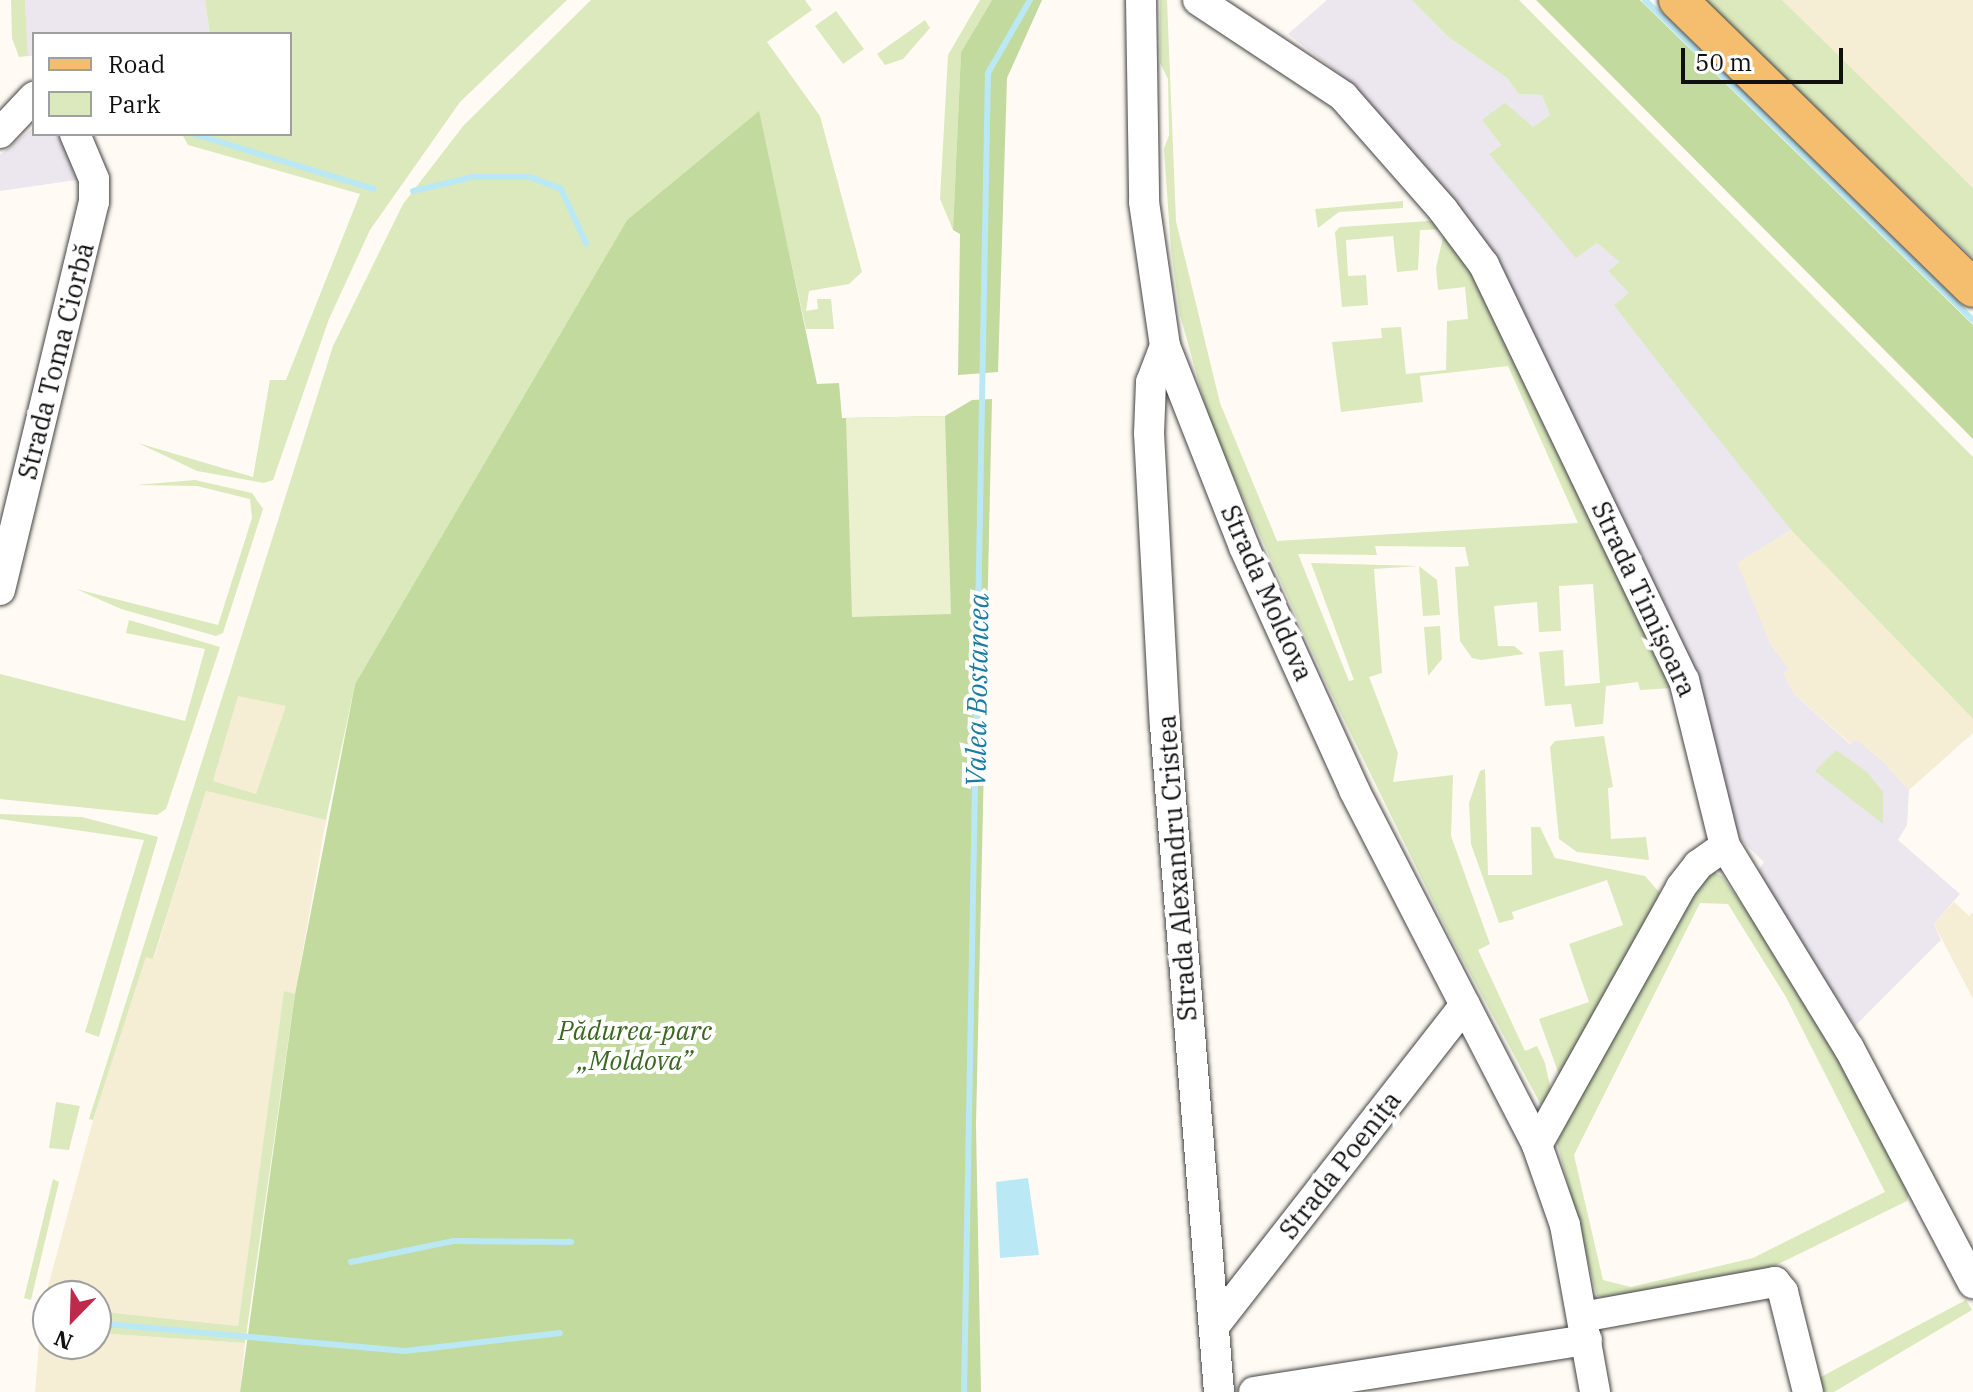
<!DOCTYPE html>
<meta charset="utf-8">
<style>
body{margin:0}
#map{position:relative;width:1973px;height:1392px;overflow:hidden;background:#fffbf4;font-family:"IBM Plex Serif",serif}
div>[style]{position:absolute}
.industrial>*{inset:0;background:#ece6ee}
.farmland>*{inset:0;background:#f5edd4}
.green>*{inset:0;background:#dbe9bd}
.forest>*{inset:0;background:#c2da9d}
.pitch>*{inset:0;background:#ebf1cf}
.water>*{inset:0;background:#bae9f5}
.stream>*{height:6px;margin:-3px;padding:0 3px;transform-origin:3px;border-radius:3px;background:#bae9f5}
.roads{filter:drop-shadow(0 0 2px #434343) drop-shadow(0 0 2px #434343)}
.minor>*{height:30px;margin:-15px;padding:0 15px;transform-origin:15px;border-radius:15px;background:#fff}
.major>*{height:38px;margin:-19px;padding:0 19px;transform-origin:19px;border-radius:19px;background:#f5be6e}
span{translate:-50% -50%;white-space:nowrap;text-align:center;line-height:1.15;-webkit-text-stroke:8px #fff;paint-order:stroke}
.street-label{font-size:26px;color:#101010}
.park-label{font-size:26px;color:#3b6821;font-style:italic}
.water-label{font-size:28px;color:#1b7ca1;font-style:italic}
.legend{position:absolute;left:32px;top:32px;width:260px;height:104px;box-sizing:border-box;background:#fff;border:2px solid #9f9f9f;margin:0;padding:10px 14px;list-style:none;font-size:24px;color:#101010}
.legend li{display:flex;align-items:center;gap:16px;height:40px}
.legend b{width:40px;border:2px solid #9f9f9f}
.north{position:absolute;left:32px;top:1280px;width:80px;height:80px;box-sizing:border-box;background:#fff;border:2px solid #9f9f9f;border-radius:50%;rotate:203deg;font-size:22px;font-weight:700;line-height:32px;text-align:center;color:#101010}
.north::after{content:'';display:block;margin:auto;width:28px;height:36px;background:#be2a4a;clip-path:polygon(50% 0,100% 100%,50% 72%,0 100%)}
.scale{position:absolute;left:1681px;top:48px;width:162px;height:36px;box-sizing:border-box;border:4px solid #101010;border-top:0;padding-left:10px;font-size:24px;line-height:28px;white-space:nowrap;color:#101010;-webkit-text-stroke:6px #fff;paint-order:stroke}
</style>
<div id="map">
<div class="industrial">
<i style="clip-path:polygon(25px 0,205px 0,210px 34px,34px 34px,34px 56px,28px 56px)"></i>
<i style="clip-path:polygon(1327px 0,1412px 0,1447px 36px,1507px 78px,1519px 94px,1542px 95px,1550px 115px,1533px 127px,1482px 120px,1501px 145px,1490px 153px,1576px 257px,1597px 243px,1621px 262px,1608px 271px,1630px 293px,1615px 304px,1791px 530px,1738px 563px,1771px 645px,1789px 669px,1784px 674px,1794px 694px,1850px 744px,1856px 739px,1883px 761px,1909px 790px,1907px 825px,1898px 840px,1960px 894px,1934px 924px,1941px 940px,1855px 1026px,1836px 996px,1813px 974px,1757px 873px,1764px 862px,1742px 841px,1428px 172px,1341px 75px,1288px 34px)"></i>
<i style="clip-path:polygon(34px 127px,34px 134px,67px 134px,83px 179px,0 191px,0 155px)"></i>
</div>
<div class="farmland">
<i style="clip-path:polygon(1782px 0,1973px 0,1973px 188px,1831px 52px)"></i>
<i style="clip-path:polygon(1791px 530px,1973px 719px,1973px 733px,1909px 790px,1883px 761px,1856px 739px,1851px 744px,1794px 694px,1784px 674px,1789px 669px,1771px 645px,1737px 563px)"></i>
<i style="clip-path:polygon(238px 695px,287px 706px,256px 794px,213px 781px)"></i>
<i style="clip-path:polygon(206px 791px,326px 820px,295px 994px,284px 992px,238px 1326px,96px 1311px,96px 1296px,48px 1296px,48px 1306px,43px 1305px,93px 1120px,146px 957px,154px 958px)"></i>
<i style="clip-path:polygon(1954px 902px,1969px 916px,1973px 912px,1973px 999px,1934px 924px)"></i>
<i style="clip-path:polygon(40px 1329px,48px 1329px,48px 1344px,96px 1344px,96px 1333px,245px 1343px,240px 1392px,35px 1392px)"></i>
</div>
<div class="green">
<i style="clip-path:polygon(11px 0,25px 0,28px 56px,19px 57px,12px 38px)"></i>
<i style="clip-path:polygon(205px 0,567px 0,460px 102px,370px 230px,329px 319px,273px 480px,264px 483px,197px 471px,138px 443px,253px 477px,270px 380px,286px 380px,360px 194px,188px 145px,182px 134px,290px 134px,290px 34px,210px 34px)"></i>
<i style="clip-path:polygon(evenodd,591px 0,805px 0,812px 10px,767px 42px,820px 116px,862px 272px,849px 284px,809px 291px,806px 311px,818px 309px,817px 299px,831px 299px,834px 329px,806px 329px,758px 112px,627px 220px,355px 684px,326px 820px,206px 791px,153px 959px,146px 957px,93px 1120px,89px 1119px,333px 346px,403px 204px,464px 125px,591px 0,238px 696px,286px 706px,256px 794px,213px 781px,238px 696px)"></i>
<i style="clip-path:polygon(980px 0,992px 0,961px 52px,953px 230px,940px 199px,948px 55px)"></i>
<i style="clip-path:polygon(1160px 0,1167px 0,1176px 221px,1220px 403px,1277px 541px,1578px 523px,1508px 366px,1420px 376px,1423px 402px,1341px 412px,1332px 342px,1382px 338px,1381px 328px,1401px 327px,1406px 374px,1446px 370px,1447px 321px,1468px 319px,1465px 287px,1438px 290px,1436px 268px,1445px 229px,1420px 230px,1418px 270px,1397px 272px,1393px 236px,1346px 240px,1348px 276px,1366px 275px,1368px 305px,1342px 307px,1335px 232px,1340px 227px,1444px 220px,1466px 250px,1683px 709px,1676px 710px,1672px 688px,1640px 690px,1638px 682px,1606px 686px,1603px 724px,1575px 727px,1571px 704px,1545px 706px,1539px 652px,1563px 650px,1565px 686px,1600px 683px,1593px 584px,1559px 586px,1561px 631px,1539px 632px,1537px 602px,1494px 606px,1498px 646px,1514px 646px,1524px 654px,1481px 660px,1472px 658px,1460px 641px,1455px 567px,1469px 566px,1465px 547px,1375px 546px,1377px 555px,1298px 554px,1349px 681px,1354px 680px,1311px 563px,1419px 566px,1437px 580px,1440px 615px,1423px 616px,1419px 566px,1374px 569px,1382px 673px,1369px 677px,1398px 753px,1393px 782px,1453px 775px,1451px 836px,1490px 944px,1478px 950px,1525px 1051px,1537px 1046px,1545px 1063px,1552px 1095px,1541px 1105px,1451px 938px,1328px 687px,1211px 426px,1180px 315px,1171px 250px,1164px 149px,1169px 135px,1168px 79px,1160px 63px)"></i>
<i style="clip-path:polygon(1412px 0,1519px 0,1973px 457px,1973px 719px,1791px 530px,1686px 398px,1614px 305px,1629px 293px,1608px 271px,1620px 262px,1597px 243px,1576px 258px,1489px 154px,1501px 145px,1482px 120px,1505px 103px,1533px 127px,1550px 115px,1542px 95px,1519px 94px,1507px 78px,1447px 36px)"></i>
<i style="clip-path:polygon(1703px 0,1782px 0,1973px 188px,1973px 258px)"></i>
<i style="clip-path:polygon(836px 11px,864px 49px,843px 64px,815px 26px)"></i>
<i style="clip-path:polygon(925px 20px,930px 28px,903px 59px,885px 65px,877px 54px)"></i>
<i style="clip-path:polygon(1403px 201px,1403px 208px,1339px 212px,1318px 228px,1315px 209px)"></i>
<i style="clip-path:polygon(195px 480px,252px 493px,263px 509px,223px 633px,216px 636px,121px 609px,76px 589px,218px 625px,252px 518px,250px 499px,197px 486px,136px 485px)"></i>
<i style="clip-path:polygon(129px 620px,220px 647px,166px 809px,157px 815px,0 799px,0 674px,185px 721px,205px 649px,126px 633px)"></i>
<i style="clip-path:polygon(1440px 626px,1442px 659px,1428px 676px,1424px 627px)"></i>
<i style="clip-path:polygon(1604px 736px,1613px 787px,1608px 788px,1611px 839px,1646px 837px,1649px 860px,1577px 852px,1559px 839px,1550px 747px,1555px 741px)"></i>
<i style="clip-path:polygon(1836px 750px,1867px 772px,1883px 792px,1883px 824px,1815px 771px)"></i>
<i style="clip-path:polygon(1485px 769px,1488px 875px,1532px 875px,1531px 827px,1540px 827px,1555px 858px,1645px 876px,1660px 893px,1658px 907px,1562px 1083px,1539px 1019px,1589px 1002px,1569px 944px,1623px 925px,1607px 880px,1512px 912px,1514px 919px,1499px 923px,1471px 844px,1469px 803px,1480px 771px)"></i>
<i style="clip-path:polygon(0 814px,82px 817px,158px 837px,99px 1037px,85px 1032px,144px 840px,0 819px)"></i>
<i style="clip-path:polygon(evenodd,1711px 871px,1722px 876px,1821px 1019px,1909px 1192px,1907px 1201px,1746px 1280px,1614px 1301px,1597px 1296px,1557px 1142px,1698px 875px,1711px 871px,1700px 903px,1728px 904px,1786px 997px,1885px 1192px,1753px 1258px,1631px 1287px,1603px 1280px,1574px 1155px,1700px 903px)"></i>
<i style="clip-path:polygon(284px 991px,295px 994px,245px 1343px,96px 1333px,96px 1311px,238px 1326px)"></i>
<i style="clip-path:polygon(56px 1102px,80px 1106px,69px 1150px,49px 1148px)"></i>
<i style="clip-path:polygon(53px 1179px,59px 1182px,31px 1300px,24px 1298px)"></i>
<i style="clip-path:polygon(1966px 1300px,1972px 1310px,1834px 1392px,1820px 1392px,1817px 1379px)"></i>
</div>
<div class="forest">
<i style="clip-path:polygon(992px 0,1042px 0,1007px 78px,998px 372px,958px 375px,960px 234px,953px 230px,961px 52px)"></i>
<i style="clip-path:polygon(1536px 0,1640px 0,1973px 325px,1973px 439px)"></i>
<i style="clip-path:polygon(759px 111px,817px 384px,839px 383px,842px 418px,945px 416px,972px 400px,992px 399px,976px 1125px,981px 1392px,240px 1392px,295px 994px,355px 684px,627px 220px)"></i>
</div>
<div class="pitch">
<i style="clip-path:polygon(945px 416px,951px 614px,852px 617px,846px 418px)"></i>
</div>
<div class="water">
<i style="clip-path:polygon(1028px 1178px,1039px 1255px,1000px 1258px,996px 1182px)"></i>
</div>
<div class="stream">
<i style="left:1645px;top:0;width:458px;rotate:44.3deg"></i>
<i style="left:194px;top:134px;width:188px;rotate:17deg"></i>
<i style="left:413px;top:191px;width:62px;rotate:-13.1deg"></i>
<i style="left:473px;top:177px;width:57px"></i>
<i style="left:530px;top:177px;width:33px;rotate:21deg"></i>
<i style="left:561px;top:189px;width:60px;rotate:65.2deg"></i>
<i style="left:351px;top:1262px;width:104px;rotate:-11.6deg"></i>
<i style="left:453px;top:1241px;width:118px;rotate:0.5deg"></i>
<i style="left:96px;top:1323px;width:310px;rotate:5.2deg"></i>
<i style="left:405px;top:1351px;width:156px;rotate:-6.6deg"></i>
<i style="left:964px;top:1392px;width:1319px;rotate:-88.96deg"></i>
<i style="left:988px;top:73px;width:84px;rotate:-60.1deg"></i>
</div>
<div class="roads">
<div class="minor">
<i style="left:1141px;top:0;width:202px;rotate:89.1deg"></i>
<i style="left:1144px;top:202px;width:146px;rotate:81.7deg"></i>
<i style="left:1165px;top:346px;width:216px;rotate:68.5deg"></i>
<i style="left:1244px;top:547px;width:267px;rotate:65.6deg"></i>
<i style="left:1354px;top:790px;width:399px;rotate:62.7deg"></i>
<i style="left:1537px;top:1145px;width:85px;rotate:70.7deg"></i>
<i style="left:1565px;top:1225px;width:170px;rotate:79.8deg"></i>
<i style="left:1198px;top:0;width:174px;rotate:33.5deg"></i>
<i style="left:1343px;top:96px;width:152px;rotate:48.7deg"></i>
<i style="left:1443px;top:210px;width:69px;rotate:53.3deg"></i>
<i style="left:1484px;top:265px;width:461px;rotate:64.3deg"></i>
<i style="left:1684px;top:680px;width:171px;rotate:76.1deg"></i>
<i style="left:1725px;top:846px;width:237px;rotate:58.5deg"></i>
<i style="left:1849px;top:1048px;width:266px;rotate:62.2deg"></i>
<i style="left:0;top:133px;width:50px;rotate:-46.6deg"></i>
<i style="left:1165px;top:346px;width:39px;rotate:111deg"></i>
<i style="left:1151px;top:382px;width:51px;rotate:92.2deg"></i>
<i style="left:1149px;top:433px;width:292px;rotate:86.9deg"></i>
<i style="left:1165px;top:725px;width:669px;rotate:85.37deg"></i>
<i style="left:0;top:590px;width:399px;rotate:-76.4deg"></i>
<i style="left:94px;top:202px;width:23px;rotate:-90deg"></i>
<i style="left:94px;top:179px;width:49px;rotate:-112.9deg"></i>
<i style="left:1537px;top:1145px;width:295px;rotate:-60.8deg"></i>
<i style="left:1681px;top:887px;width:28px;rotate:-52deg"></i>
<i style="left:1698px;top:865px;width:33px;rotate:-35deg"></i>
<i style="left:1582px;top:1317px;width:196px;rotate:-10.3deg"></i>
<i style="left:1775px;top:1282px;width:13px;rotate:51deg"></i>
<i style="left:1783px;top:1292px;width:103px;rotate:76deg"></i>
<i style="left:1215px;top:1325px;width:406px;rotate:-52deg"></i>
<i style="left:1254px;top:1392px;width:337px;rotate:-8.9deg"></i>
</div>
<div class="major">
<i style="left:1678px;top:0;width:412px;rotate:44.3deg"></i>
</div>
</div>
<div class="street-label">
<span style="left:56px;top:361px;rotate:-76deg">Strada Toma Ciorbă</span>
<span style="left:1267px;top:593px;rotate:66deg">Strada Moldova</span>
<span style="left:1644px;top:599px;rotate:65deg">Strada Timișoara</span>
<span style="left:1177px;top:868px;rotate:-94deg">Strada Alexandru Cristea</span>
<span style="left:1340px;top:1165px;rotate:-52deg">Strada Poenița</span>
</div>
<div class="park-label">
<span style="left:635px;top:1046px">Pădurea-parc<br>„Moldova”</span>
</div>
<div class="water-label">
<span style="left:977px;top:690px;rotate:-89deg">Valea Bostancea</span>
</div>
<ul class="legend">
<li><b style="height:10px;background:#f5be6e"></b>Road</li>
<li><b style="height:22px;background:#dbe9bd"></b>Park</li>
</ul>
<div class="north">N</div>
<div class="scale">50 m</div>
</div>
